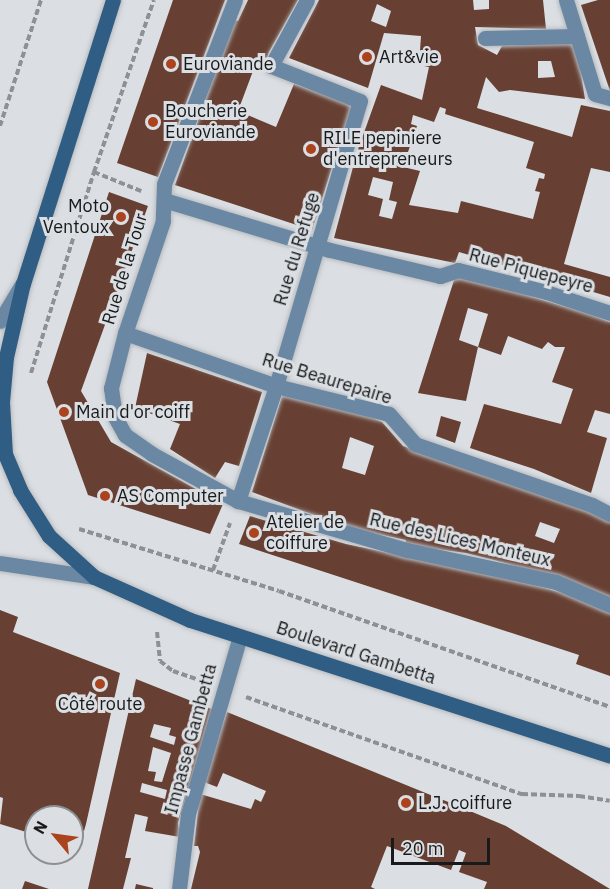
<!DOCTYPE html>
<meta charset="utf-8">
<style>
body{margin:0}
#map{position:relative;width:610px;height:889px;overflow:hidden;background:#dbdfe3;font-family:"IBM Plex Sans",sans-serif}
div>[style]{position:absolute}
.building>*{inset:0;background:#674033}
.path>*{height:4px;margin-top:-2px;transform-origin:0;background:repeating-linear-gradient(90deg,#8e9194 0 6px,transparent 0 9px)}
.roads{filter:drop-shadow(0 0 2px #b8bbbf) drop-shadow(0 0 2px #b8bbbf)}
.service>*{height:15px;margin:-7.5px;padding:0 7.5px;transform-origin:7.5px;border-radius:7.5px;background:#6a88a3}
.minor>*{height:15px;margin:-7.5px;padding:0 7.5px;transform-origin:7.5px;border-radius:7.5px;background:#6a88a3}
.secondary>*{height:15px;margin:-7.5px;padding:0 7.5px;transform-origin:7.5px;border-radius:7.5px;background:#305d84}
.dots>*{width:16px;height:16px;translate:-50% -50%;box-sizing:border-box;border:3px solid #dbdfe3;border-radius:50%}
span{translate:-50% -50%;white-space:nowrap;text-align:center;line-height:1.15;-webkit-text-stroke:6px #dbdfe3;paint-order:stroke}
.poi-label{font-size:18px;color:#17191a}
.left{translate:0 -50%;text-align:left}
.right{translate:-100% -50%;text-align:right}
.street-label{font-size:18px;color:#17191a}
.north{position:absolute;left:24px;top:805px;width:60px;height:60px;box-sizing:border-box;background:#dbdfe3;border:2px solid #8d9093;border-radius:50%;rotate:299deg;font-size:16px;font-weight:700;line-height:24px;text-align:center;color:#17191a}
.north::after{content:'';display:block;margin:auto;width:21px;height:27px;background:#aa431e;clip-path:polygon(50% 0,100% 100%,50% 72%,0 100%)}
.scale{position:absolute;left:391px;top:838px;width:99px;height:27px;box-sizing:border-box;border:3px solid #17191a;border-top:0;padding-left:8px;font-size:18px;line-height:21px;white-space:nowrap;color:#17191a;-webkit-text-stroke:4px #dbdfe3;paint-order:stroke}
</style>
<div id="map">
<div class="building">
<i style="clip-path:polygon(173px 0,225px 0,158px 177px,117px 163px)"></i>
<i style="clip-path:polygon(248px 0,298px 0,269px 52px,262px 73px,253px 71px,238px 111px,276px 127px,294px 84px,352px 105px,312px 230px,175px 185px,231px 29px,235px 20px,238px 21px)"></i>
<i style="clip-path:polygon(evenodd,319px 0,473px 0,474px 10px,489px 9px,489px 0,543px 0,546px 29px,475px 27px,478px 45px,497px 55px,502px 46px,576px 42px,585px 99px,510px 90px,499px 92px,486px 77px,477px 108px,572px 137px,581px 105px,610px 111px,610px 172px,591px 168px,564px 264px,610px 277px,610px 297px,459px 252px,455px 263px,334px 238px,357px 152px,381px 85px,422px 100px,429px 67px,419px 65px,421px 36px,384px 33px,368px 88px,289px 58px,319px 0,377px 4px,391px 11px,386px 27px,371px 21px,377px 4px,319px 0,538px 61px,551px 61px,555px 77px,538px 78px,538px 61px,319px 0,440px 107px,446px 109px,445px 114px,534px 142px,526px 168px,545px 174px,544px 179px,539px 178px,535px 191px,540px 192px,533px 219px,461px 201px,458px 213px,409px 205px,420px 171px,399px 166px,403px 152px,408px 152px,417px 126px,411px 124px,413px 115px,434px 122px,440px 107px,319px 0,373px 177px,393px 182px,389px 200px,397px 202px,392px 219px,379px 216px,383px 199px,368px 195px,373px 177px)"></i>
<i style="clip-path:polygon(598px 0,610px 0,610px 91px,581px 5px)"></i>
<i style="clip-path:polygon(109px 192px,148px 206px,81px 391px,111px 442px,223px 504px,210px 534px,88px 495px,47px 382px)"></i>
<i style="clip-path:polygon(456px 274px,586px 313px,610px 322px,610px 414px,595px 410px,587px 432px,607px 438px,591px 493px,534px 469px,470px 448px,484px 404px,561px 424px,573px 389px,552px 382px,565px 347px,555px 347px,548px 342px,542px 349px,508px 336px,501px 355px,478px 347px,488px 314px,468px 308px,459px 340px,478px 347px,466px 401px,418px 393px)"></i>
<i style="clip-path:polygon(147px 353px,262px 392px,239px 466px,225px 462px,215px 478px,170px 449px,180px 424px,135px 408px)"></i>
<i style="clip-path:polygon(evenodd,283px 393px,370px 417px,382px 422px,403px 446px,561px 500px,610px 521px,610px 599px,578px 584px,494px 560px,466px 553px,405px 545px,406px 540px,349px 528px,252px 492px,283px 393px,350px 437px,374px 446px,365px 475px,342px 468px,350px 437px,283px 393px,540px 522px,560px 529px,554px 543px,535px 536px,540px 522px)"></i>
<i style="clip-path:polygon(441px 416px,461px 422px,455px 443px,436px 436px)"></i>
<i style="clip-path:polygon(250px 516px,346px 544px,514px 579px,576px 597px,610px 612px,610px 676px,576px 664px,579px 655px,239px 544px)"></i>
<i style="clip-path:polygon(0 610px,18px 617px,13px 632px,120px 673px,86px 824px,84px 831px,77px 829px,72px 843px,72px 817px,36px 817px,36px 835px,0 824px,3px 798px,0 797px)"></i>
<i style="clip-path:polygon(evenodd,136px 679px,214px 710px,183px 806px,178px 823px,180px 837px,145px 831px,148px 817px,135px 814px,125px 858px,131px 858px,123px 889px,88px 889px,136px 679px,154px 724px,171px 728px,169px 735px,176px 737px,174px 745px,150px 737px,154px 724px,136px 679px,153px 747px,171px 753px,162px 782px,154px 781px,156px 772px,148px 771px,153px 747px,136px 679px,142px 783px,167px 790px,165px 799px,140px 792px,142px 783px)"></i>
<i style="clip-path:polygon(227px 712px,433px 796px,429px 805px,437px 809px,441px 799px,506px 826px,610px 889px,484px 889px,487px 882px,459px 872px,466px 853px,459px 850px,451px 870px,387px 846px,371px 887px,375px 889px,191px 889px,200px 852px,198px 846px,194px 846px,200px 794px,251px 809px,255px 799px,261px 802px,266px 791px,223px 773px,217px 787px,204px 782px)"></i>
<i style="clip-path:polygon(25px 881px,49px 889px,22px 889px)"></i>
<i style="clip-path:polygon(136px 884px,153px 888px,153px 889px,135px 889px)"></i>
</div>
<div class="path">
<i style="left:0;top:126px;width:133px;rotate:-72deg"></i>
<i style="left:94px;top:172px;width:51px;rotate:22deg"></i>
<i style="left:31px;top:373px;width:211px;rotate:-72.6deg"></i>
<i style="left:94px;top:172px;width:182px;rotate:-70.8deg"></i>
<i style="left:79px;top:529px;width:209px;rotate:17.2deg"></i>
<i style="left:279px;top:591px;width:351px;rotate:19.3deg"></i>
<i style="left:213px;top:570px;width:50px;rotate:-70.1deg"></i>
<i style="left:157px;top:632px;width:29px;rotate:84deg"></i>
<i style="left:160px;top:661px;width:16px;rotate:38deg"></i>
<i style="left:173px;top:671px;width:31px;rotate:19deg"></i>
<i style="left:246px;top:697px;width:293px;rotate:19.4deg"></i>
<i style="left:522px;top:794px;width:57px;rotate:2deg"></i>
<i style="left:579px;top:796px;width:31px;rotate:9deg"></i>
</div>
<div class="roads">
<div class="service">
<i style="left:485px;top:38px;width:92px;rotate:-1.2deg"></i>
<i style="left:179px;top:889px;width:76px;rotate:-83.2deg"></i>
<i style="left:188px;top:814px;width:185px;rotate:-73.7deg"></i>
</div>
<div class="minor">
<i style="left:235px;top:0;width:197px;rotate:111.1deg"></i>
<i style="left:164px;top:184px;width:37px;rotate:92deg"></i>
<i style="left:163px;top:221px;width:118px;rotate:108.7deg"></i>
<i style="left:125px;top:333px;width:57px;rotate:104.3deg"></i>
<i style="left:111px;top:388px;width:29px;rotate:82deg"></i>
<i style="left:115px;top:417px;width:21px;rotate:61deg"></i>
<i style="left:125px;top:435px;width:33px;rotate:35deg"></i>
<i style="left:152px;top:454px;width:98px;rotate:28.7deg"></i>
<i style="left:238px;top:501px;width:176px;rotate:16.2deg"></i>
<i style="left:407px;top:550px;width:152px;rotate:12.1deg"></i>
<i style="left:556px;top:582px;width:59px;rotate:23.1deg"></i>
<i style="left:566px;top:0;width:98px;rotate:72.9deg"></i>
<i style="left:595px;top:94px;width:16px;rotate:15deg"></i>
<i style="left:164px;top:200px;width:173px;rotate:16.8deg"></i>
<i style="left:330px;top:250px;width:113px;rotate:13.3deg"></i>
<i style="left:440px;top:276px;width:19px;rotate:-18deg"></i>
<i style="left:458px;top:270px;width:91px;rotate:14deg"></i>
<i style="left:546px;top:292px;width:67px;rotate:18.2deg"></i>
<i style="left:0;top:321px;width:41px;rotate:-59deg"></i>
<i style="left:125px;top:333px;width:160px;rotate:19.3deg"></i>
<i style="left:276px;top:386px;width:116px;rotate:13.9deg"></i>
<i style="left:389px;top:414px;width:40px;rotate:49deg"></i>
<i style="left:415px;top:444px;width:187px;rotate:19deg"></i>
<i style="left:592px;top:505px;width:20px;rotate:27deg"></i>
<i style="left:238px;top:501px;width:121px;rotate:-71.7deg"></i>
<i style="left:276px;top:386px;width:297px;rotate:-73.6deg"></i>
<i style="left:360px;top:101px;width:96px;rotate:-158.5deg"></i>
<i style="left:271px;top:66px;width:75px;rotate:-61.4deg"></i>
<i style="left:0;top:563px;width:95px;rotate:8.5deg"></i>
</div>
<div class="secondary">
<i style="left:113px;top:0;width:297px;rotate:107.6deg"></i>
<i style="left:23px;top:283px;width:76px;rotate:102.9deg"></i>
<i style="left:6px;top:357px;width:45px;rotate:95.1deg"></i>
<i style="left:2px;top:402px;width:52px;rotate:86.7deg"></i>
<i style="left:5px;top:454px;width:39px;rotate:67deg"></i>
<i style="left:20px;top:490px;width:54px;rotate:57.8deg"></i>
<i style="left:49px;top:536px;width:61px;rotate:42.3deg"></i>
<i style="left:94px;top:577px;width:105px;rotate:24.1deg"></i>
<i style="left:190px;top:620px;width:441px;rotate:17.9deg"></i>
</div>
</div>
<div class="dots">
<i style="left:367px;top:57px;background:#aa431e"></i>
<i style="left:171px;top:64px;background:#aa431e"></i>
<i style="left:153px;top:122px;background:#aa431e"></i>
<i style="left:311px;top:149px;background:#aa431e"></i>
<i style="left:121px;top:217px;background:#aa431e"></i>
<i style="left:64px;top:412px;background:#aa431e"></i>
<i style="left:105px;top:496px;background:#aa431e"></i>
<i style="left:254px;top:533px;background:#aa431e"></i>
<i style="left:100px;top:684px;background:#aa431e"></i>
<i style="left:406px;top:803px;background:#aa431e"></i>
</div>
<div class="poi-label">
<span class="left" style="left:379px;top:57px">Art&amp;vie</span>
<span class="left" style="left:183px;top:64px">Euroviande</span>
<span class="left" style="left:165px;top:122px">Boucherie<br>Euroviande</span>
<span class="left" style="left:323px;top:149px">RILE pepiniere<br>d'entrepreneurs</span>
<span class="right" style="left:109px;top:217px">Moto<br>Ventoux</span>
<span class="left" style="left:76px;top:412px">Main d'or coiff</span>
<span class="left" style="left:117px;top:496px">AS Computer</span>
<span class="left" style="left:266px;top:533px">Atelier de<br>coiffure</span>
<span style="left:100px;top:704px">Côté route</span>
<span class="left" style="left:418px;top:803px">L.J. coiffure</span>
</div>
<div class="street-label">
<span style="left:297px;top:249px;rotate:-73deg">Rue du Refuge</span>
<span style="left:125px;top:269px;rotate:-73deg">Rue de la Tour</span>
<span style="left:531px;top:271px;rotate:15deg">Rue Piquepeyre</span>
<span style="left:327px;top:379px;rotate:17deg">Rue Beaurepaire</span>
<span style="left:460px;top:540px;rotate:13deg">Rue des Lices Monteux</span>
<span style="left:356px;top:653px;rotate:18deg">Boulevard Gambetta</span>
<span style="left:191px;top:739px;rotate:-75deg">Impasse Gambetta</span>
</div>
<div class="north">N</div>
<div class="scale">20 m</div>
</div>
